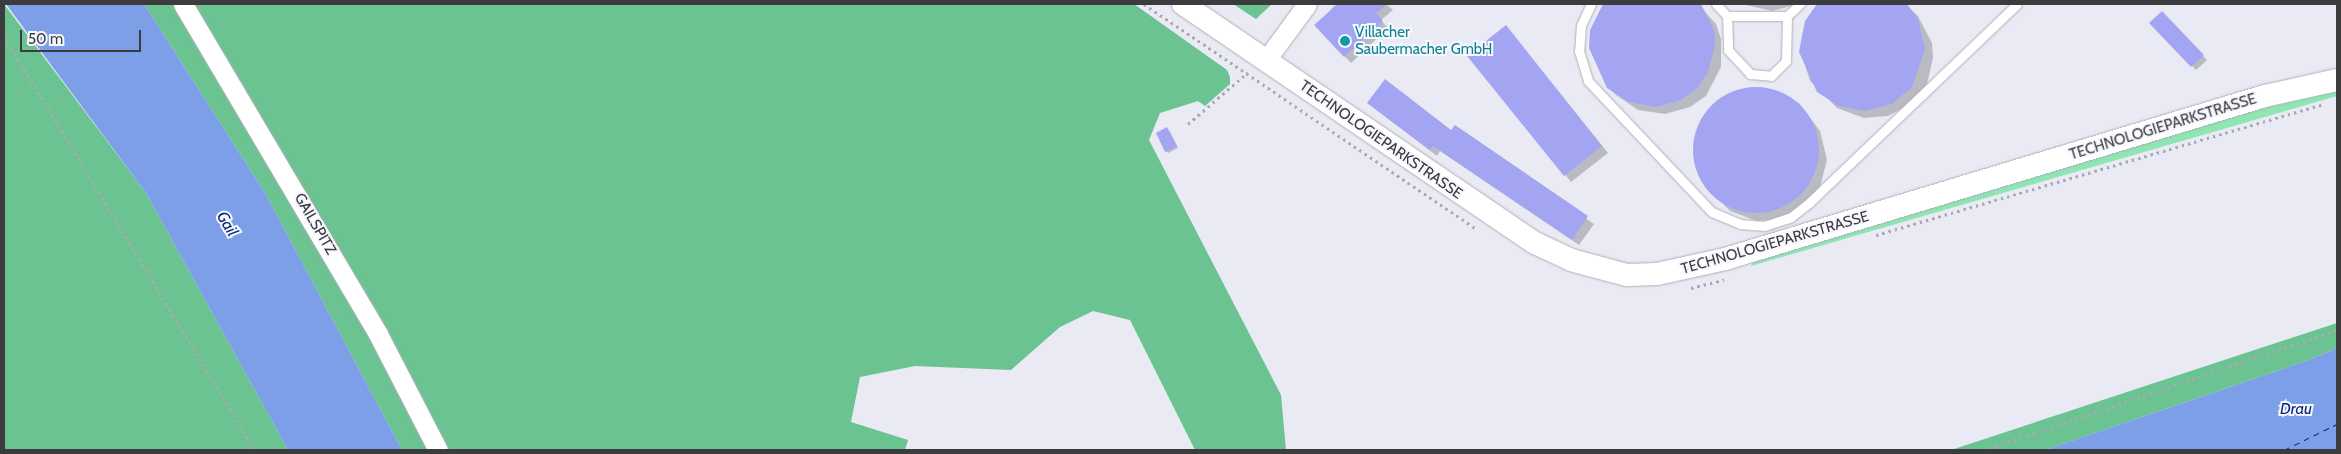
<!DOCTYPE html>
<style>
body{margin:0}
#map{position:relative;width:2341px;height:454px;overflow:hidden;background:#e9eaf3;font-family:Cabin,sans-serif}
div>[style]{position:absolute}
.green>*{inset:0;background:#8ee6b3}
.forest>*{inset:0;background:#6ac391}
.water>*{inset:0;background:#7c9fe7}
.shadow>*{inset:0;background:#0003}
.ferry>*{height:1px;margin-top:-0.5px;transform-origin:0;background:repeating-linear-gradient(90deg,#082778 0 6px,transparent 0 11px)}
.building>*{inset:0;background:#a3a5f3}
.round{border-radius:50%}
.path>*{height:3px;margin-top:-1.5px;transform-origin:0;background:repeating-linear-gradient(90deg,#a9aab1 0 2.5px,transparent 0 6.5px)}
.roads{filter:drop-shadow(0 0 1px #b0b0b9) drop-shadow(0 0 1px #b0b0b9)}
.service>*{height:9px;margin:-4.5px;padding:0 4.5px;transform-origin:4.5px;border-radius:4.5px;background:#fff}
.minor>*{height:19px;margin:-9.5px;padding:0 9.5px;transform-origin:9.5px;border-radius:9.5px;background:#fff}
.tertiary>*{height:22px;margin:-11px;padding:0 11px;transform-origin:11px;border-radius:11px;background:#fff}
.dots>*{width:14px;height:14px;translate:-50% -50%;box-sizing:border-box;border:2px solid #f7f7ff;border-radius:50%}
span{translate:-50% -50%;white-space:nowrap;text-align:center;line-height:1.15;-webkit-text-stroke:4px #f7f7ff;paint-order:stroke}
.culture-label{font-size:15px;color:#0d838f}
.left{translate:0 -50%;text-align:left}
.street-label{font-size:15px;color:#3c3c3f}
.water-label{font-size:16px;color:#082778;font-style:italic}
.frame{position:absolute;inset:0;border:5px solid #3c3c3f;pointer-events:none}
.scale{position:absolute;left:20px;top:30px;width:121px;height:22px;box-sizing:border-box;border:2px solid #3c3c3f;border-top:0;padding-left:6px;font-size:15px;line-height:18px;white-space:nowrap;color:#3c3c3f;-webkit-text-stroke:4px #f7f7ff;paint-order:stroke}
</style>
<div id="map">
<div class="green">
<i style="clip-path:polygon(2337px 85px,2337px 96px,1751px 266px,1753px 262px)"></i>
</div>
<div class="forest">
<i style="clip-path:polygon(4px 4px,146px 193px,288px 450px,4px 450px)"></i>
<i style="clip-path:polygon(144px 4px,1134px 4px,1227px 70px,1230px 77px,1230px 84px,1205px 106px,1198px 101px,1160px 113px,1149px 140px,1281px 395px,1286px 450px,1195px 450px,1130px 320px,1093px 311px,1060px 327px,1011px 370px,915px 366px,860px 377px,851px 422px,908px 440px,905px 450px,402px 450px,265px 193px)"></i>
<i style="clip-path:polygon(1233px 4px,1272px 4px,1256px 19px)"></i>
<i style="clip-path:polygon(2337px 323px,2337px 348px,2309px 360px,2045px 450px,1951px 450px)"></i>
</div>
<div class="water">
<i style="clip-path:polygon(6px 4px,144px 4px,265px 193px,402px 450px,288px 450px,146px 193px)"></i>
<i style="clip-path:polygon(2337px 348px,2337px 450px,2045px 450px,2309px 360px)"></i>
</div>
<div class="shadow">
<i style="clip-path:polygon(1336px 4px,1386px 4px,1393px 10px,1381px 20px,1388px 28px,1351px 63px,1316px 25px)"></i>
<i style="clip-path:polygon(1605px 4px,1698px 4px,1716px 24px,1721px 39px,1721px 67px,1706px 96px,1690px 107px,1665px 114px,1638px 110px,1616px 95px,1608px 87px,1592px 31px)"></i>
<i style="clip-path:polygon(1742px 4px,1798px 4px,1772px 11px)"></i>
<i style="clip-path:polygon(1818px 4px,1905px 4px,1918px 16px,1932px 43px,1933px 58px,1927px 84px,1911px 104px,1888px 116px,1864px 118px,1837px 108px,1810px 81px,1801px 52px,1802px 35px)"></i>
<i style="clip-path:polygon(2162px 12px,2207px 60px,2196px 70px,2151px 23px)"></i>
<i style="clip-path:polygon(1506px 27px,1608px 153px,1571px 182px,1469px 57px)"></i>
<i style="clip-path:polygon(1748px 89px,1780px 93px,1799px 103px,1820px 131px,1827px 160px,1820px 187px,1804px 207px,1781px 219px,1757px 221px,1730px 211px,1704px 184px,1694px 155px,1695px 137px,1712px 105px)"></i>
<i style="clip-path:polygon(1375px 109px,1452px 131px,1455px 127px,1594px 224px,1579px 245px,1440px 151px,1437px 156px)"></i>
<i style="clip-path:polygon(1169px 130px,1178px 148px,1168px 153px,1166px 151px)"></i>
</div>
<div class="ferry">
<i style="left:2284px;top:450px;width:59px;rotate:-26.1deg"></i>
</div>
<div class="building">
<i style="clip-path:polygon(1338px 4px,1387px 4px,1376px 13px,1383px 21px,1344px 57px,1314px 25px)"></i>
<i style="clip-path:polygon(1603px 4px,1701px 4px,1714px 30px,1715px 45px,1708px 72px,1698px 88px,1681px 100px,1656px 107px,1629px 102px,1607px 88px,1589px 48px,1590px 30px)"></i>
<i style="clip-path:polygon(1817px 4px,1907px 4px,1918px 19px,1925px 49px,1912px 87px,1892px 104px,1866px 111px,1839px 106px,1817px 92px,1799px 52px,1805px 21px)"></i>
<i style="clip-path:polygon(2162px 11px,2204px 55px,2191px 67px,2149px 23px)"></i>
<i style="clip-path:polygon(1506px 25px,1602px 146px,1564px 176px,1467px 56px)"></i>
<i style="clip-path:polygon(1385px 79px,1451px 130px,1455px 125px,1588px 216px,1572px 240px,1433px 146px,1430px 150px,1367px 103px)"></i>
<i class="round" style="left:1693px;top:87px;width:126px;height:126px"></i>
<i style="clip-path:polygon(1167px 127px,1177px 146px,1165px 152px,1156px 133px)"></i>
</div>
<div class="path">
<i style="left:1144px;top:4px;width:400px;rotate:34.1deg"></i>
<i style="left:4px;top:36px;width:484px;rotate:58.8deg"></i>
<i style="left:1188px;top:124px;width:79px;rotate:-40.9deg"></i>
<i style="left:1876px;top:235px;width:464px;rotate:-16.3deg"></i>
<i style="left:1691px;top:288px;width:34px;rotate:-14deg"></i>
<i style="left:1983px;top:450px;width:374px;rotate:-18.7deg"></i>
</div>
<div class="roads">
<div class="service">
<i style="left:1591px;top:4px;width:23px;rotate:115deg"></i>
<i style="left:1581px;top:25px;width:26px;rotate:94deg"></i>
<i style="left:1579px;top:51px;width:31px;rotate:73deg"></i>
<i style="left:1588px;top:81px;width:180px;rotate:46.6deg"></i>
<i style="left:1712px;top:212px;width:30px;rotate:23deg"></i>
<i style="left:1740px;top:224px;width:24px;rotate:5deg"></i>
<i style="left:1764px;top:226px;width:28px;rotate:-18deg"></i>
<i style="left:1791px;top:217px;width:24px;rotate:-38deg"></i>
<i style="left:1810px;top:202px;width:286px;rotate:-43.7deg"></i>
<i style="left:1716px;top:4px;width:16px;rotate:47deg"></i>
<i style="left:1727px;top:16px;width:34px;rotate:88deg"></i>
<i style="left:1728px;top:50px;width:33px;rotate:47deg"></i>
<i style="left:1750px;top:74px;width:21px;rotate:5deg"></i>
<i style="left:1771px;top:76px;width:21px;rotate:-45deg"></i>
<i style="left:1786px;top:61px;width:45px;rotate:-88.7deg"></i>
<i style="left:1787px;top:16px;width:18px;rotate:-43deg"></i>
<i style="left:1727px;top:16px;width:60px"></i>
</div>
<div class="minor">
<i style="left:183px;top:4px;width:383px;rotate:59.4deg"></i>
<i style="left:378px;top:334px;width:131px;rotate:62.7deg"></i>
<i style="left:1266px;top:60px;width:69px;rotate:-53.8deg"></i>
</div>
<div class="tertiary">
<i style="left:1183px;top:4px;width:425px;rotate:34.2deg"></i>
<i style="left:1535px;top:243px;width:40px;rotate:25deg"></i>
<i style="left:1571px;top:260px;width:58px;rotate:15deg"></i>
<i style="left:1627px;top:275px;width:30px;rotate:-2deg"></i>
<i style="left:1657px;top:274px;width:70px;rotate:-12.4deg"></i>
<i style="left:1725px;top:259px;width:564px;rotate:-16.8deg"></i>
<i style="left:2265px;top:96px;width:74px;rotate:-12.5deg"></i>
</div>
</div>
<div class="dots">
<i style="left:1345px;top:41px;background:#0f9aa8"></i>
</div>
<div class="culture-label">
<span class="left" style="left:1355px;top:41px">Villacher<br>Saubermacher GmbH</span>
</div>
<div class="street-label">
<span style="left:2163px;top:127px;rotate:-17deg">TECHNOLOGIEPARKSTRASSE</span>
<span style="left:1381px;top:140px;rotate:35deg">TECHNOLOGIEPARKSTRASSE</span>
<span style="left:315px;top:224px;rotate:60deg">GAILSPITZ</span>
<span style="left:1775px;top:243px;rotate:-16deg">TECHNOLOGIEPARKSTRASSE</span>
</div>
<div class="water-label">
<span style="left:227px;top:224px;rotate:59deg">Gail</span>
<span style="left:2296px;top:409px">Drau</span>
</div>
<div class="frame"></div>
<div class="scale">50 m</div>
</div>
